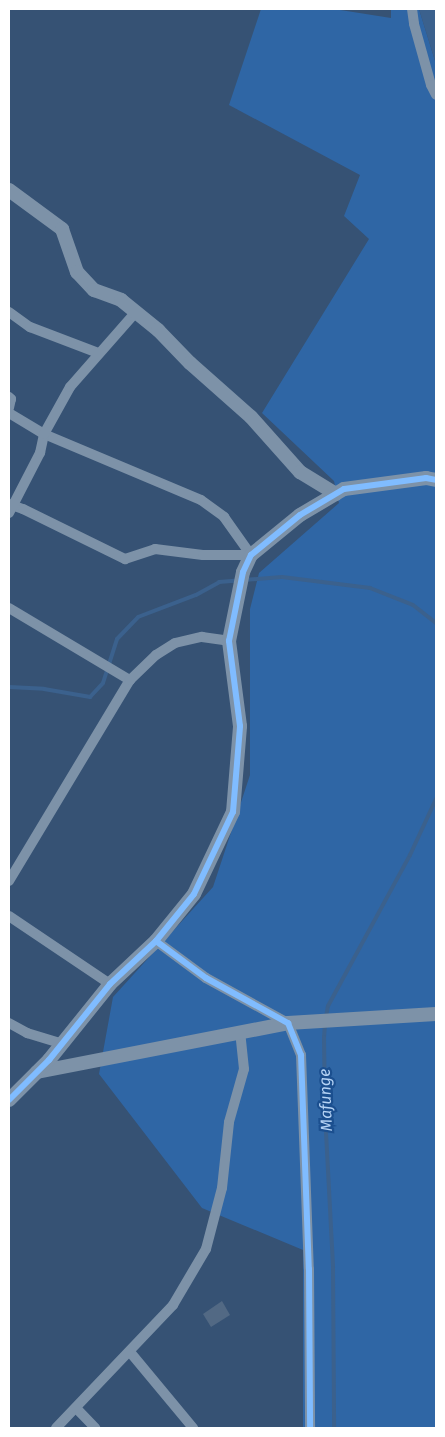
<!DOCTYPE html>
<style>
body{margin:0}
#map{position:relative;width:445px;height:1437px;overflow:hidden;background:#365274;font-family:"Fira Sans",sans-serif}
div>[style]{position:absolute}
.green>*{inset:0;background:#2f66a5}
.water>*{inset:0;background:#3b618d}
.stream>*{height:4px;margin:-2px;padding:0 2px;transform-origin:2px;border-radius:2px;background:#3b618d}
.building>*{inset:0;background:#526984}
.minor>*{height:10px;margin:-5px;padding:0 5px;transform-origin:5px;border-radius:5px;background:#7d92a8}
.tertiary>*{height:14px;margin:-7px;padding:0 7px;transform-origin:7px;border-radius:7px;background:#7d92a8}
.cycleway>*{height:6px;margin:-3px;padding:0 3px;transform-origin:3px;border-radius:3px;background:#80bcff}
span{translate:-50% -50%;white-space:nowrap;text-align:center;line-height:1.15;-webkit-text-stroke:4.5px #1b4f8f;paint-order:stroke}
.water-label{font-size:16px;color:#b5d3f5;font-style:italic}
.frame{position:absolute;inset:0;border:10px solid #fff;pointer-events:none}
</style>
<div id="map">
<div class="green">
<i style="clip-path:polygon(261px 9px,334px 9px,391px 18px,391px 9px,419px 9px,436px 64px,436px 1428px,303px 1428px,303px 1250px,202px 1208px,99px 1074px,113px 997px,213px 887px,250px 775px,250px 609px,259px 573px,339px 503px,334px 481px,262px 413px,369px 239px,344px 216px,360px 175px,229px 105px)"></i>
</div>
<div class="water">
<i style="clip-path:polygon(419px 9px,436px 9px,436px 64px)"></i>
</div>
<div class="stream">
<i style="left:9px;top:687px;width:35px;rotate:3deg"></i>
<i style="left:44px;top:689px;width:47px;rotate:9.9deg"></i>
<i style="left:90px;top:697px;width:19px;rotate:-47deg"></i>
<i style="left:103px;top:683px;width:46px;rotate:-72.3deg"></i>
<i style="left:117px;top:639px;width:30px;rotate:-46deg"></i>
<i style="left:138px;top:617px;width:62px;rotate:-20.8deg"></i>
<i style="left:196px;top:595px;width:26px;rotate:-29deg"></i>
<i style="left:219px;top:582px;width:63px;rotate:-4.5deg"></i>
<i style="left:282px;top:577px;width:89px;rotate:7.1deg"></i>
<i style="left:370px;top:588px;width:46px;rotate:21.6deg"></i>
<i style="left:413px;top:605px;width:29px;rotate:38deg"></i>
<i style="left:326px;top:1017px;width:11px;rotate:-80deg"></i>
<i style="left:328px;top:1006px;width:172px;rotate:-61.5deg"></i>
<i style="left:410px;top:855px;width:62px;rotate:-65.1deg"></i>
<i style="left:325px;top:1024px;width:13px;rotate:94deg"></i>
<i style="left:324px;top:1037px;width:76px;rotate:89.2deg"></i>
<i style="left:325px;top:1113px;width:155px;rotate:87deg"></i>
<i style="left:333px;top:1268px;width:160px;rotate:89.6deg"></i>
</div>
<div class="building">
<i style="clip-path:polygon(222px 1301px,230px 1315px,211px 1327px,203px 1314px)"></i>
</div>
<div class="minor">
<i style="left:412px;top:9px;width:15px;rotate:82deg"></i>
<i style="left:414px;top:24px;width:63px;rotate:74.4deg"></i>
<i style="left:431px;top:85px;width:11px;rotate:63deg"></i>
<i style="left:9px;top:312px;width:26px;rotate:36deg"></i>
<i style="left:30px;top:327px;width:73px;rotate:20.9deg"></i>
<i style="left:9px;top:397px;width:3px;rotate:45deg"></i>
<i style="left:11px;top:399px;width:9px;rotate:103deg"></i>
<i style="left:9px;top:413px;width:41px;rotate:31deg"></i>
<i style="left:44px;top:434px;width:170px;rotate:22.8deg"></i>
<i style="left:201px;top:500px;width:29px;rotate:36deg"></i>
<i style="left:224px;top:517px;width:47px;rotate:54.6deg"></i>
<i style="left:9px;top:504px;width:15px;rotate:20deg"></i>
<i style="left:23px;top:509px;width:114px;rotate:26.1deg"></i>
<i style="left:125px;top:559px;width:32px;rotate:-18deg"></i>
<i style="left:155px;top:549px;width:48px;rotate:7.1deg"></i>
<i style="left:203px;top:555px;width:48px"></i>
<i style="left:9px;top:513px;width:68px;rotate:-62.7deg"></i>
<i style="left:40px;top:453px;width:19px;rotate:-78deg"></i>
<i style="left:44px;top:434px;width:54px;rotate:-61deg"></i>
<i style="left:70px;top:387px;width:100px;rotate:-48.7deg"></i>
<i style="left:9px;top:608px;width:141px;rotate:30.8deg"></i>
<i style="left:9px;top:881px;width:235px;rotate:-59deg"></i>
<i style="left:130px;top:680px;width:36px;rotate:-44deg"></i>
<i style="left:156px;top:655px;width:22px;rotate:-32deg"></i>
<i style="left:175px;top:643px;width:28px;rotate:-13deg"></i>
<i style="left:202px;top:637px;width:27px;rotate:8deg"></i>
<i style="left:9px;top:916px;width:122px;rotate:34deg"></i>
<i style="left:156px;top:941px;width:62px;rotate:36.5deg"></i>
<i style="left:206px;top:978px;width:94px;rotate:28.8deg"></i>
<i style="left:288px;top:1023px;width:35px;rotate:68deg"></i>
<i style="left:301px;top:1055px;width:214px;rotate:87.9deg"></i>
<i style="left:309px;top:1269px;width:159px;rotate:89.6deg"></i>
<i style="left:9px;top:1023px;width:21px;rotate:29deg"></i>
<i style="left:27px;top:1033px;width:37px;rotate:17deg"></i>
<i style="left:130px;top:1352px;width:99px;rotate:50.3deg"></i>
<i style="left:76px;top:1408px;width:28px;rotate:46deg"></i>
<i style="left:56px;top:1428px;width:170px;rotate:-46.4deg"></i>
<i style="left:173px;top:1305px;width:65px;rotate:-59.5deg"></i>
<i style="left:206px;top:1249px;width:63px;rotate:-75.3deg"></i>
<i style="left:222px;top:1188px;width:66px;rotate:-83.9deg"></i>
<i style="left:229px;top:1122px;width:55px;rotate:-74.2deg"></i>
<i style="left:244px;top:1069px;width:38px;rotate:-96deg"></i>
</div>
<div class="tertiary">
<i style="left:9px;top:190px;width:66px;rotate:36.3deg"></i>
<i style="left:62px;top:229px;width:46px;rotate:70.8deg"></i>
<i style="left:77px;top:272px;width:25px;rotate:47deg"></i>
<i style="left:94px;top:290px;width:29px;rotate:20deg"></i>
<i style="left:121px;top:300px;width:48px;rotate:39deg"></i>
<i style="left:158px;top:330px;width:46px;rotate:45.9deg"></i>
<i style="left:190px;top:363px;width:81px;rotate:41.5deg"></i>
<i style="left:251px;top:417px;width:74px;rotate:48.3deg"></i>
<i style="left:300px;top:472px;width:42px;rotate:31.4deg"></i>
<i style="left:37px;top:1072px;width:256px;rotate:-11deg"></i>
<i style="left:288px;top:1023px;width:148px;rotate:-3.5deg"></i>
<i style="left:9px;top:1100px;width:57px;rotate:-45deg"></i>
<i style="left:49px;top:1060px;width:97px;rotate:-51.2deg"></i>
<i style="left:110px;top:984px;width:63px;rotate:-43.1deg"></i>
<i style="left:156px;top:941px;width:60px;rotate:-51deg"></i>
<i style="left:194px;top:894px;width:91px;rotate:-64.6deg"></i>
<i style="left:233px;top:812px;width:86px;rotate:-85.3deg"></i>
<i style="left:240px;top:726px;width:86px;rotate:-97.4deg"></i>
<i style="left:229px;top:641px;width:70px;rotate:-78.5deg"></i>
<i style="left:243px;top:572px;width:19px;rotate:-65deg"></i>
<i style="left:251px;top:555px;width:63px;rotate:-39.2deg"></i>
<i style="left:300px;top:515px;width:51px;rotate:-30.6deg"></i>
<i style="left:344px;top:489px;width:83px;rotate:-7.6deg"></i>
<i style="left:426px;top:478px;width:10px;rotate:11deg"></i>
</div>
<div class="cycleway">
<i style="left:156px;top:941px;width:62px;rotate:36.5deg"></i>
<i style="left:206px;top:978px;width:94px;rotate:28.8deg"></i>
<i style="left:288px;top:1023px;width:35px;rotate:68deg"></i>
<i style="left:301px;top:1055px;width:214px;rotate:87.9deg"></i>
<i style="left:309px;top:1269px;width:159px;rotate:89.6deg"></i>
<i style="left:9px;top:1100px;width:57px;rotate:-45deg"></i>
<i style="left:49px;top:1060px;width:97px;rotate:-51.2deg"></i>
<i style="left:110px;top:984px;width:63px;rotate:-43.1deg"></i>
<i style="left:156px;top:941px;width:60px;rotate:-51deg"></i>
<i style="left:194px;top:894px;width:91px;rotate:-64.6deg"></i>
<i style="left:233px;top:812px;width:86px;rotate:-85.3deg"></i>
<i style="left:240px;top:726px;width:86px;rotate:-97.4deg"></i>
<i style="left:229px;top:641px;width:70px;rotate:-78.5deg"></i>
<i style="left:243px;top:572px;width:19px;rotate:-65deg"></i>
<i style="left:251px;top:555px;width:63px;rotate:-39.2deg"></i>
<i style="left:300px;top:515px;width:51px;rotate:-30.6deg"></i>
<i style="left:344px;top:489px;width:83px;rotate:-7.6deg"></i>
<i style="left:426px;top:478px;width:10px;rotate:11deg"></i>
</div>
<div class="water-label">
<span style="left:326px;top:1100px;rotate:-92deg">Mafunge</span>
</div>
<div class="frame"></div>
</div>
